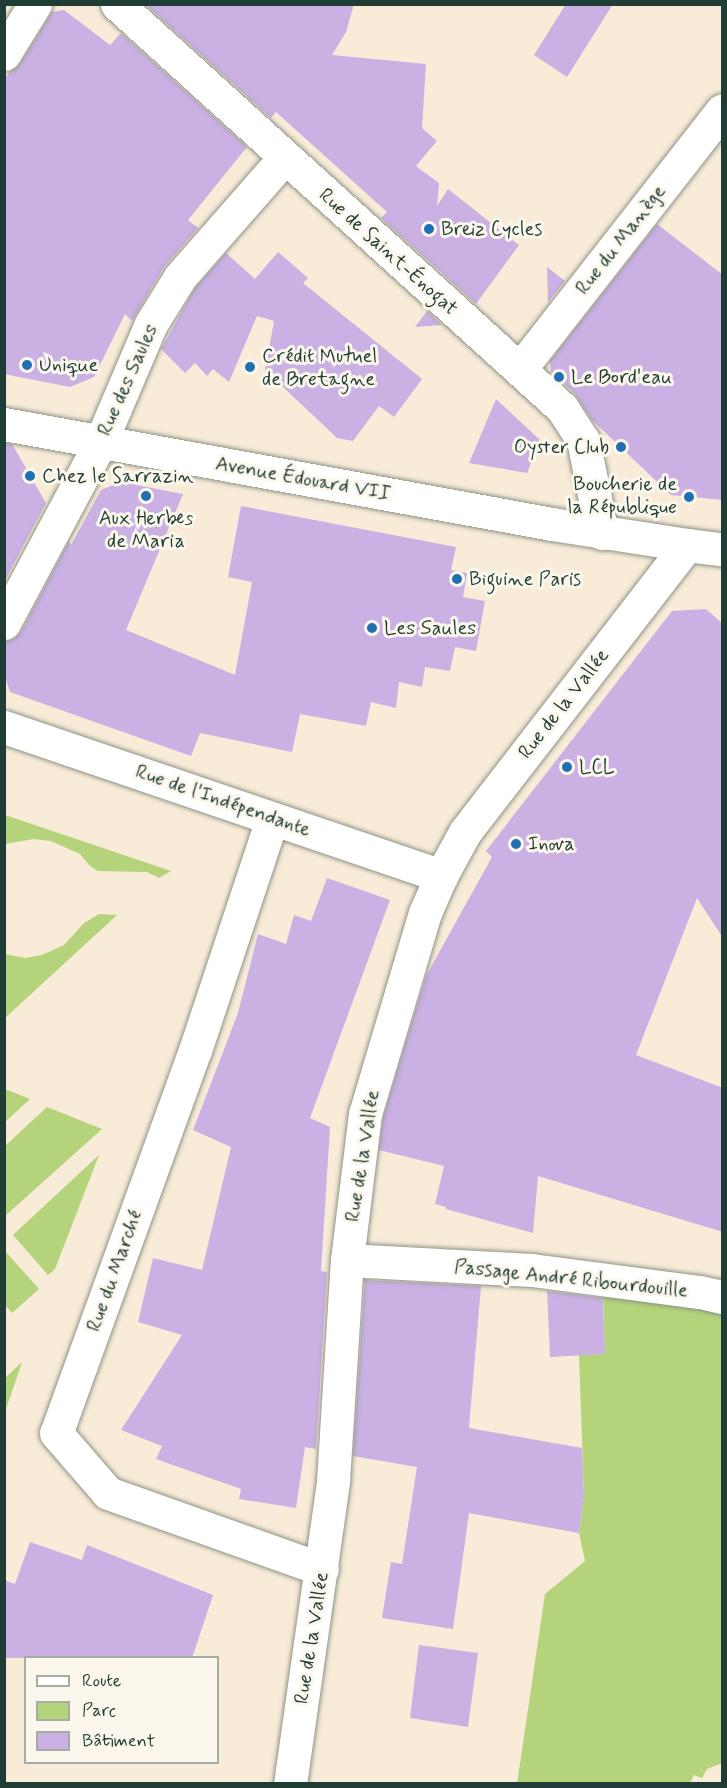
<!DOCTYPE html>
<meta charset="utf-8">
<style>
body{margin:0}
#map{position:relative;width:727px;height:1788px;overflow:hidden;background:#f8ebd7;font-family:Mynerve,sans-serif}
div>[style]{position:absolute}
.green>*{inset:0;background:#b4d37a}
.building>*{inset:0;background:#cab0e3}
.roads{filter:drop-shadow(0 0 2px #8c9486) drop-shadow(0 0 2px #8c9486)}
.street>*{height:33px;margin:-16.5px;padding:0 16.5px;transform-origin:16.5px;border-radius:16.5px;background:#fff}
.secondary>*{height:33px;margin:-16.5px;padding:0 16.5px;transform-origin:16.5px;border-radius:16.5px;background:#fff}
.dots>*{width:16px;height:16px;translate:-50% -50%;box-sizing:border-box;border:3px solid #fbf7ec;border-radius:50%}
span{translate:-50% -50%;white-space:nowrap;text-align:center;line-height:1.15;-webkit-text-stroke:6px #fbf7ec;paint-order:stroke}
.poi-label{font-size:20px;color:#1f3d34}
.left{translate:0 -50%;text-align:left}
.right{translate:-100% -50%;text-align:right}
.street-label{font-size:20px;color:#1f3d34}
.frame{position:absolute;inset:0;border:6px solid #1f3d34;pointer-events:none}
.legend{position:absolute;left:24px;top:1656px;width:195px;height:108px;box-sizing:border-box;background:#fbf7ec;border:2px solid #a3ada2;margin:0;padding:8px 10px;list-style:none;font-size:18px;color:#1f3d34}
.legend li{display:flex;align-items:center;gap:12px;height:30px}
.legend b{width:30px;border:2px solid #a3ada2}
</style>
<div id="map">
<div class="green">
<i style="clip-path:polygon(5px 815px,171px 871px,159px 878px,147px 872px,98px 871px,90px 866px,80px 854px,51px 841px,34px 839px,5px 844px)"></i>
<i style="clip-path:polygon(99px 914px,117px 915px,5px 1018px,5px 954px,25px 958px,42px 955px,64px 945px,84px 923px)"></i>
<i style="clip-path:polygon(5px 1089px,30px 1099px,5px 1122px)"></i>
<i style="clip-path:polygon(47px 1107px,102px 1129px,5px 1216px,5px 1146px)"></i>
<i style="clip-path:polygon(99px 1155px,55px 1269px,48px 1275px,13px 1235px)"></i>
<i style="clip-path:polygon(5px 1251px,39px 1289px,12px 1313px,5px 1305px)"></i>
<i style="clip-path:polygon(603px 1287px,722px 1306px,722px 1763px,707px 1769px,702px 1778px,694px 1775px,690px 1783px,517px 1784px,545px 1594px,585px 1561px,579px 1533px,584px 1495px,579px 1355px,605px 1354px)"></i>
<i style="clip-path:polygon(22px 1362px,5px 1412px,5px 1378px)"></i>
</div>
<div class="building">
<i style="clip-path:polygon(145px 4px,354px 4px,346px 32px,332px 55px,426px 64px,422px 128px,437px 141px,416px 166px,439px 183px,437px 206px,448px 189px,519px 245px,476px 304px,381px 218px,387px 212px,276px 112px,271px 118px)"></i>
<i style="clip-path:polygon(566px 4px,613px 4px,567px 77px,534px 55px)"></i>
<i style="clip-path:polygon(64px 10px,110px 45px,121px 33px,247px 147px,188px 220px,198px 228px,164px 267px,132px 321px,125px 314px,94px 377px,70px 387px,4px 374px,4px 80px,10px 71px,20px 64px,52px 12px)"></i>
<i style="clip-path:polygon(657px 224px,723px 275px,723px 500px,671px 495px,592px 420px,575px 394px,551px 372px,550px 361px)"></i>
<i style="clip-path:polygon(278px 252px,308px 278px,303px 283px,422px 379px,394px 417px,379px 406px,353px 441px,337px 438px,265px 370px,274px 321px,257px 316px,229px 382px,213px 369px,207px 376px,195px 363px,185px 373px,161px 349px,195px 288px,226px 253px,255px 279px)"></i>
<i style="clip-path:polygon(547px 267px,565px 281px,548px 302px)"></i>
<i style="clip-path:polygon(427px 311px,442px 325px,415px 327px)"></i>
<i style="clip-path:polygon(496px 399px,540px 440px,527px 473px,469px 463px)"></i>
<i style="clip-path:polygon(4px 443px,12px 444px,46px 503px,4px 582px)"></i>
<i style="clip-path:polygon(121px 482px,183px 494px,126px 630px,235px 675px,252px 582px,228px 577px,241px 506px,456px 547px,451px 570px,467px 573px,463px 597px,485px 601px,476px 651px,455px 647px,450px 671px,425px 667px,422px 687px,399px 682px,396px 708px,371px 702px,366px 726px,300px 714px,292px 752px,200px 733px,191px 756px,10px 692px,4px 674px,4px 642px,13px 639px,21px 632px,69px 541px,71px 545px,101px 490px)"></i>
<i style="clip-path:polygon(706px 609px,723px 624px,723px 938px,697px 898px,636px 1055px,723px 1088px,723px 1232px,538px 1176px,533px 1233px,446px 1209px,446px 1207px,435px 1204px,444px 1166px,379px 1150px,383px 1118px,426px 976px,492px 857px,486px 851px,672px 611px)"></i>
<i style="clip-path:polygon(327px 878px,390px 900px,310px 1118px,330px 1127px,321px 1271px,327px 1272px,316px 1449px,305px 1447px,296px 1508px,239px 1499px,241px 1489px,156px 1459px,162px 1446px,121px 1430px,182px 1335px,138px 1322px,153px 1258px,202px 1270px,231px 1147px,193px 1130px,238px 1013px,258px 934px,286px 944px,294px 915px,311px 921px)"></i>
<i style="clip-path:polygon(365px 1280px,481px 1286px,469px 1428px,582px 1448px,584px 1496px,579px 1533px,469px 1513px,453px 1629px,382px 1618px,391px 1562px,402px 1564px,417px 1467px,353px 1456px)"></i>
<i style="clip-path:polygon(547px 1291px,603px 1298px,605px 1354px,550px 1357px)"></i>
<i style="clip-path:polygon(30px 1542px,82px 1560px,87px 1545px,213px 1595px,192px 1658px,4px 1658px,4px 1580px,15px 1584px)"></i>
<i style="clip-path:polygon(419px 1645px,478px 1653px,468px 1727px,410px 1718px)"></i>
</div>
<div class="roads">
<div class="street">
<i style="left:117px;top:4px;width:601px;rotate:42.24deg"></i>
<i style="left:562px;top:408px;width:38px;rotate:57deg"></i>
<i style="left:583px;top:440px;width:95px;rotate:78.5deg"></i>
<i style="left:4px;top:54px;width:59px;rotate:-58.2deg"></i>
<i style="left:520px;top:369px;width:328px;rotate:-52deg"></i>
<i style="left:4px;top:623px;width:206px;rotate:-61.9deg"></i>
<i style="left:101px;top:441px;width:127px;rotate:-66.9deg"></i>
<i style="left:151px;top:324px;width:55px;rotate:-58.3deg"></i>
<i style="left:180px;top:277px;width:158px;rotate:-48.8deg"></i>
<i style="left:4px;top:727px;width:462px;rotate:18.8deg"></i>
<i style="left:272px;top:819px;width:243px;rotate:108.4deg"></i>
<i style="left:195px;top:1050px;width:407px;rotate:109.9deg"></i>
<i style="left:56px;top:1433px;width:79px;rotate:49.1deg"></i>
<i style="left:108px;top:1493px;width:227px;rotate:19.6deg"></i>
<i style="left:347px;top:1260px;width:185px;rotate:3.1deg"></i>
<i style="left:532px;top:1270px;width:169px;rotate:7.5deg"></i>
<i style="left:700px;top:1292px;width:23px;rotate:13deg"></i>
<i style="left:290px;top:1784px;width:306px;rotate:-81.9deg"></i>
<i style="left:333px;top:1481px;width:221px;rotate:-86.4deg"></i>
<i style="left:347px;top:1260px;width:147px;rotate:-83deg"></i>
<i style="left:365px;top:1114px;width:210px;rotate:-73.4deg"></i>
<i style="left:425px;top:913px;width:40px;rotate:-66.6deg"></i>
<i style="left:441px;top:876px;width:50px;rotate:-61.4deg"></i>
<i style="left:465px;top:832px;width:363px;rotate:-52.3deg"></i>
<i style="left:687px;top:545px;width:35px;rotate:7deg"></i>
</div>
<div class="secondary">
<i style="left:4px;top:424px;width:557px;rotate:10.34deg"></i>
<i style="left:552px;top:524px;width:137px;rotate:8.8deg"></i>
</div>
</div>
<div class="dots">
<i style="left:429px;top:229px;background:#1f6fb2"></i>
<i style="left:27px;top:365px;background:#1f6fb2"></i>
<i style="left:250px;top:367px;background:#1f6fb2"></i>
<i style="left:559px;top:377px;background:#1f6fb2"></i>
<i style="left:621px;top:447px;background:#1f6fb2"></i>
<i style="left:30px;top:476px;background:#1f6fb2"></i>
<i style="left:146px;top:496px;background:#1f6fb2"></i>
<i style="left:689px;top:497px;background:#1f6fb2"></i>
<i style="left:457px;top:579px;background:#1f6fb2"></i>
<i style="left:372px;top:628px;background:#1f6fb2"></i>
<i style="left:567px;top:767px;background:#1f6fb2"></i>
<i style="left:516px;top:844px;background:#1f6fb2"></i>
</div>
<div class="poi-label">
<span class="left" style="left:441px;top:229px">Breiz Cycles</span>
<span class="left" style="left:262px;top:368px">Crédit Mutuel<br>de Bretagne</span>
<span class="left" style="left:39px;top:365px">Unique</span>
<span class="left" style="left:571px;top:377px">Le Bord'eau</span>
<span class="right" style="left:609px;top:447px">Oyster Club</span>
<span class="left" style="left:42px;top:476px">Chez le Sarrazin</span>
<span class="right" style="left:677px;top:496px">Boucherie de<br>la République</span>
<span style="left:146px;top:530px">Aux Herbes<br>de Maria</span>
<span class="left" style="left:469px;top:579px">Biguine Paris</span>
<span class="left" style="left:384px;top:628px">Les Saules</span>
<span class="left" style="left:579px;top:767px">LCL</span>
<span class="left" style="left:528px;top:844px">Inova</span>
</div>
<div class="street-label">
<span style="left:621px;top:240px;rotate:-52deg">Rue du Manège</span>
<span style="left:388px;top:252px;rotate:42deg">Rue de Saint-Énogat</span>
<span style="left:128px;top:380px;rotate:-66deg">Rue des Saules</span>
<span style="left:303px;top:479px;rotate:10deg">Avenue Édouard VII</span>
<span style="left:564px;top:704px;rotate:-52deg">Rue de la Vallée</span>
<span style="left:223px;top:801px;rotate:19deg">Rue de l'Indépendante</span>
<span style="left:363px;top:1156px;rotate:-81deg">Rue de la Vallée</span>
<span style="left:115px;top:1271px;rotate:-70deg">Rue du Marché</span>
<span style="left:571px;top:1279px;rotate:6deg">Passage André Ribourdouille</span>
<span style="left:312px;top:1638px;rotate:-81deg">Rue de la Vallée</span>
</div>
<div class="frame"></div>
<ul class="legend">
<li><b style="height:8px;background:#fff"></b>Route</li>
<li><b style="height:16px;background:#b4d37a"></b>Parc</li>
<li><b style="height:16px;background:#cab0e3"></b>Bâtiment</li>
</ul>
</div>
